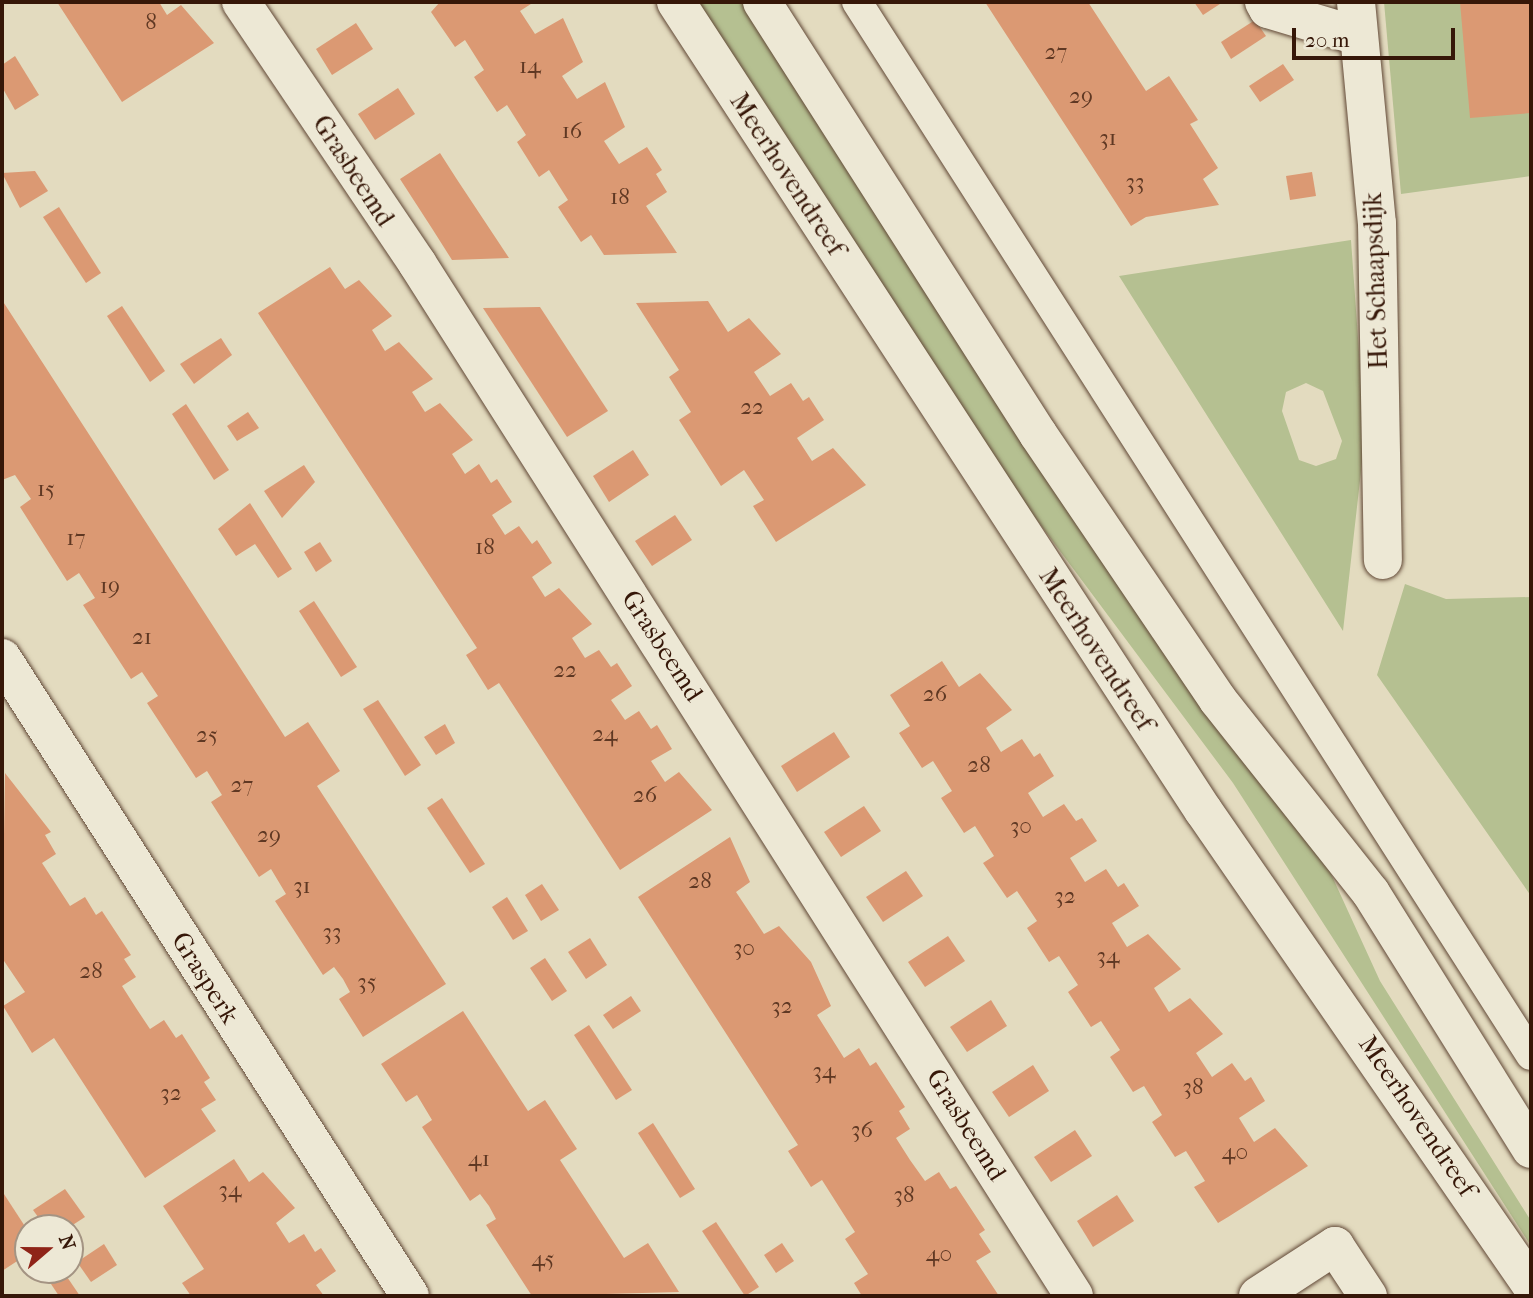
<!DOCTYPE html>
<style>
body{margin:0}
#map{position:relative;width:1533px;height:1298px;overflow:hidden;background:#e3dbbf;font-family:"IM FELL French Canon",serif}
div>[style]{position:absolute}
.green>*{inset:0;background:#b5c091}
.building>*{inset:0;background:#db9973}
.roads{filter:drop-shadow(0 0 2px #614836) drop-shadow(0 0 2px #614836)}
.lane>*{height:30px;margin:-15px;padding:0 15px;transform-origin:15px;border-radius:15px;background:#ede8d5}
.street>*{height:38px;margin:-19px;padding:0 19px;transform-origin:19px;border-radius:19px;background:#ede8d5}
.secondary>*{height:38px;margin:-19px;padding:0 19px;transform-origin:19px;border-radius:19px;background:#ede8d5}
span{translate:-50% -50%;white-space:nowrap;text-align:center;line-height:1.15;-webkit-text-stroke:6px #ede8d5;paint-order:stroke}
.number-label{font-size:23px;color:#5f3823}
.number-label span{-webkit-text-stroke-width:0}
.street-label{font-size:26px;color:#361708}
.frame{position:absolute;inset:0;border:4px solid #361708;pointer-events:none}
.north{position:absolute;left:14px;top:1214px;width:70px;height:70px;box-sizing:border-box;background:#ede8d5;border:2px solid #a49483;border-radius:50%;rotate:70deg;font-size:19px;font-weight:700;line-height:28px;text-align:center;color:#361708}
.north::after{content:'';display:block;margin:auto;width:24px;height:32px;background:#8f2418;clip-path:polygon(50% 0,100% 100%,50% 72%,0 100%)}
.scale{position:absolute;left:1292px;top:28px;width:163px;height:32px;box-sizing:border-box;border:4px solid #361708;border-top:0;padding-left:9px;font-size:21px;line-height:24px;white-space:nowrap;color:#361708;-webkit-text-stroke:5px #ede8d5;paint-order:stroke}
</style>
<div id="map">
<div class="green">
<i style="clip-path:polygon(691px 2px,743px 2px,1006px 412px,1326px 863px,1380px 981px,1531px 1221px,1531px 1246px,1233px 783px,972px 433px)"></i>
<i style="clip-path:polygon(1384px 2px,1531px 2px,1531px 176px,1401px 194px)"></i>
<i style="clip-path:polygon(evenodd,1351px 240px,1365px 436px,1343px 631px,1119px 276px,1351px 240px,1306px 383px,1323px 391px,1342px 441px,1336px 459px,1316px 466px,1299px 460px,1282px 411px,1286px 392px,1306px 383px)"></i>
<i style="clip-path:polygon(1405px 584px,1446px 599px,1531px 597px,1531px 896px,1377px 675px)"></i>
</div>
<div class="building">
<i style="clip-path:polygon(57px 2px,159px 2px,167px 15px,181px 5px,214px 43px,122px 102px)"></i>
<i style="clip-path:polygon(440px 2px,534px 2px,520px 11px,535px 34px,563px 18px,583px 62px,562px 76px,577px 99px,605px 82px,625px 127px,604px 141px,619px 164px,647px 147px,662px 170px,656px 174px,667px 192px,646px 206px,677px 253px,604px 255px,591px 235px,581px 242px,558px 207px,568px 200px,549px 170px,539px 177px,517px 142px,526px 135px,507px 105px,497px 112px,474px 77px,484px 70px,465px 40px,455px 47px,431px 12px)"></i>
<i style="clip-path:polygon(985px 2px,1088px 2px,1146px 91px,1169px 76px,1198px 120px,1190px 124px,1218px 168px,1203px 179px,1219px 205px,1146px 217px,1131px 226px)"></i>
<i style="clip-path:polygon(1194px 2px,1223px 2px,1203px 15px)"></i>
<i style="clip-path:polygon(1460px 2px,1531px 2px,1531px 113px,1470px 118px)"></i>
<i style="clip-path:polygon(1255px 20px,1266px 36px,1231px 59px,1221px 42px)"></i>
<i style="clip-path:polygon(356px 23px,373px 49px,332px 75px,316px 49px)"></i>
<i style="clip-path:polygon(15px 56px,39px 95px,15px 110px,2px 87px,2px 65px)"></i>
<i style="clip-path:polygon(1283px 64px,1294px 80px,1260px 102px,1249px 86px)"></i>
<i style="clip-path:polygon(398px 88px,415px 114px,375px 140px,358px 114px)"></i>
<i style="clip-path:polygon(440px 153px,456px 178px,509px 258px,452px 260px,433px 230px,400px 179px)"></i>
<i style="clip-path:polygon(35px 171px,48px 191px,20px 208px,2px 173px)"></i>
<i style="clip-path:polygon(1312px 172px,1316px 196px,1290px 200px,1286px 176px)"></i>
<i style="clip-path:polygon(59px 207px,101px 273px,86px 283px,43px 217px)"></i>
<i style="clip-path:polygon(330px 267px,345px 289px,359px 280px,392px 316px,372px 330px,385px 351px,399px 342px,433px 379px,412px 392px,425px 412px,440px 403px,473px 440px,452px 454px,465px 474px,479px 464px,491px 483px,497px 479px,512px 502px,492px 515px,505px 535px,519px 526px,532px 544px,537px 540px,552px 563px,532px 577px,545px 597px,559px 588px,592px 624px,572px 638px,585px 658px,599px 650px,611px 667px,617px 663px,632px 686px,611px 700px,625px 720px,639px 711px,651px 729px,657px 725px,672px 749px,651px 761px,665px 782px,679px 772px,712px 810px,620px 870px,499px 683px,488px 690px,466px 655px,477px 648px,258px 313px)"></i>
<i style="clip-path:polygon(2px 300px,285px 737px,308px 722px,340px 771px,317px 786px,446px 984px,363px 1037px,339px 999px,350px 992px,343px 979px,334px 967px,323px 975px,275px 901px,286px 894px,271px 869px,259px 877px,211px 802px,222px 795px,207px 771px,196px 778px,147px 703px,158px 696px,142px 672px,131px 679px,83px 605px,95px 598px,79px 573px,67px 581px,20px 507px,31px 499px,15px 475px,2px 480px)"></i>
<i style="clip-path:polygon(708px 301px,728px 332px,749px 318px,781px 354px,754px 372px,770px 396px,791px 383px,803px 401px,809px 397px,824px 420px,797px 438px,812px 461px,833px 448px,866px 485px,776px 542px,753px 506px,764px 500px,744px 470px,721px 486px,679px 420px,691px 412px,669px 377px,679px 370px,636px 303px)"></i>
<i style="clip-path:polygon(122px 306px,165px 371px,150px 382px,107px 316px)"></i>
<i style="clip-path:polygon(540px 307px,608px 411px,567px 437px,483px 308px)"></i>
<i style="clip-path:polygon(221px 338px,232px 355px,194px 384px,180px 364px)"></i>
<i style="clip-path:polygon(186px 404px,229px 470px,214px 480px,172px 414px)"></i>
<i style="clip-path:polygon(248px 412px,259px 428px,237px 441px,227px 426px)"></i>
<i style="clip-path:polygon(633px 450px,649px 475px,609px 502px,593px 476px)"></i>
<i style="clip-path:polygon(304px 465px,315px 482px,282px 518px,264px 491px)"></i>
<i style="clip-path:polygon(250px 503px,292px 569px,278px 578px,255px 544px,236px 556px,218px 529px)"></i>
<i style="clip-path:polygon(675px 515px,692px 540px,652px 566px,635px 541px)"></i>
<i style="clip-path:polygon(320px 542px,332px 561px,316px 572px,304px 552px)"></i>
<i style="clip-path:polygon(314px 601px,357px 667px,341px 677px,299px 611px)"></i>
<i style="clip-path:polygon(942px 661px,959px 687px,980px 673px,1012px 710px,986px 728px,1001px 752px,1022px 739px,1034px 757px,1040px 753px,1054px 776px,1028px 793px,1043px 817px,1064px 804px,1076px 821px,1082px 818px,1097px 841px,1070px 858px,1085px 882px,1106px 869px,1118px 887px,1124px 883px,1139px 906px,1112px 923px,1127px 947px,1148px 934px,1181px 969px,1154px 988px,1169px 1012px,1190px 998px,1223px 1034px,1196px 1053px,1212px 1077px,1232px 1063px,1245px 1081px,1251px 1077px,1265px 1101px,1239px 1118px,1254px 1142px,1275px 1128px,1308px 1166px,1228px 1217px,1218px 1223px,1194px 1187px,1205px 1181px,1186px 1151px,1175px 1157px,1152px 1122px,1162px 1115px,1144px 1086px,1133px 1092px,1110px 1057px,1120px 1050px,1101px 1021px,1091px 1027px,1068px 992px,1078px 985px,1059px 956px,1049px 962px,1027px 928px,1037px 921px,1017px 891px,1007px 898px,983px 863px,994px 856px,975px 826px,964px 833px,941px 798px,952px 791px,933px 761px,922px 768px,899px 733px,910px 726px,890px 695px)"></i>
<i style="clip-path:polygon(378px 700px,421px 765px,405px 776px,363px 709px)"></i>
<i style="clip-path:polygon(445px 724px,455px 743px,436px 755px,424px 737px)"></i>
<i style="clip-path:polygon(834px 732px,850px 757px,797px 792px,781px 766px)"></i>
<i style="clip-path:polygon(5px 773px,51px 832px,45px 835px,56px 854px,42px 863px,70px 906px,85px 897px,96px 915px,102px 911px,131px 955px,124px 959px,136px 977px,122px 986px,136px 1008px,150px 1029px,164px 1020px,176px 1038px,182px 1034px,210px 1078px,204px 1082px,216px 1100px,201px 1109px,216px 1131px,145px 1178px,54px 1038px,32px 1053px,3px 1006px,25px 992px,2px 958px)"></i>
<i style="clip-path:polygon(442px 798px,485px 864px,470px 873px,427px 808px)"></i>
<i style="clip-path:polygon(864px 806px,881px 831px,841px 857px,824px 832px)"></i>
<i style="clip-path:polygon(730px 837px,750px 882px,736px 892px,764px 934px,779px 926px,811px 962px,831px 1006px,817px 1015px,844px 1058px,859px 1048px,870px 1066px,876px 1062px,905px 1107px,899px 1111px,910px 1129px,896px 1138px,910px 1160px,925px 1181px,939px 1172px,950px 1189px,956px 1186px,985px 1230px,979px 1234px,991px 1252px,976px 1261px,999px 1296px,862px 1296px,854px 1283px,868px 1274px,845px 1239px,855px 1232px,822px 1180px,811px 1187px,788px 1151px,798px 1145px,638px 897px)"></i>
<i style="clip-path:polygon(906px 871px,923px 896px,883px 922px,866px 897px)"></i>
<i style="clip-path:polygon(542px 884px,559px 910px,541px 921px,525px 895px)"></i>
<i style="clip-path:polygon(507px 897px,528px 931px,513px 940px,492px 907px)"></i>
<i style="clip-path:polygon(948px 936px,965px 961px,925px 987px,908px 962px)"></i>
<i style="clip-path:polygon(590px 938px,607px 965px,586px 979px,568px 952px)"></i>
<i style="clip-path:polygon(545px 958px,567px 991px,552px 1001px,530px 968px)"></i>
<i style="clip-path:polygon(631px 996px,641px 1011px,613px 1029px,603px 1015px)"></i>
<i style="clip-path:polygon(991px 1000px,1007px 1026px,967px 1052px,950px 1027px)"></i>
<i style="clip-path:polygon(463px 1011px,528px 1111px,545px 1100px,577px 1149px,560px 1160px,624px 1258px,648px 1243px,679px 1292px,532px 1296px,486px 1225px,496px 1219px,489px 1206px,480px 1194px,470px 1201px,422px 1127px,432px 1120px,417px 1095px,406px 1102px,381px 1064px)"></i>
<i style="clip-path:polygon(589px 1025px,632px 1090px,616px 1100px,574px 1035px)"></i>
<i style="clip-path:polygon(1033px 1065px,1049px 1091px,1009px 1117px,992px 1092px)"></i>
<i style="clip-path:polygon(653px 1123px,695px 1189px,680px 1198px,638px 1133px)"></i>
<i style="clip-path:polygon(1075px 1130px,1092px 1156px,1051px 1182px,1034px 1157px)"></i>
<i style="clip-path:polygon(234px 1159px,249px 1182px,263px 1172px,295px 1208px,276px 1223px,289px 1243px,304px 1234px,315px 1252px,321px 1248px,336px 1271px,316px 1285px,324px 1296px,191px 1296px,182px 1283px,204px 1269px,163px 1206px)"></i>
<i style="clip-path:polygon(65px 1189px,85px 1217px,68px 1228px,46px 1228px,33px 1210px)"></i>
<i style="clip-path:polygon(2px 1191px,28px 1231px,28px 1254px,2px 1271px)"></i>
<i style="clip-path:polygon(1117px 1195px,1134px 1221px,1093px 1247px,1077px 1221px)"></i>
<i style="clip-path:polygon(716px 1222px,759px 1287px,745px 1296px,702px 1231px)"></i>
<i style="clip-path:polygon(782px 1243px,794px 1261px,776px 1273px,764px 1255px)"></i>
<i style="clip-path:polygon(104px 1244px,117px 1265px,91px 1282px,77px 1262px)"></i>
<i style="clip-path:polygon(63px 1271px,80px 1296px,59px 1296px,49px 1281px)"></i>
</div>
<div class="roads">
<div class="lane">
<i style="left:857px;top:2px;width:1250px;rotate:57.38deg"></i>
</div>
<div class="street">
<i style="left:241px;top:2px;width:315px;rotate:56deg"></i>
<i style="left:417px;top:263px;width:1224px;rotate:57.54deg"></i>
<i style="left:1264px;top:2px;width:8px;rotate:60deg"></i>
<i style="left:1268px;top:9px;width:94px;rotate:16.7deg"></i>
<i style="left:1356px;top:2px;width:222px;rotate:84.6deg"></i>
<i style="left:1377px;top:223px;width:337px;rotate:89deg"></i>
<i style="left:2px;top:658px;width:757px;rotate:57.4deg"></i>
<i style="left:1258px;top:1296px;width:92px;rotate:-33deg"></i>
<i style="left:1335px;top:1246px;width:60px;rotate:56.6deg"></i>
</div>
<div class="secondary">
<i style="left:676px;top:2px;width:965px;rotate:56.89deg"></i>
<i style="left:1203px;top:810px;width:577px;rotate:55.37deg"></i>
<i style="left:762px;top:2px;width:513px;rotate:57.43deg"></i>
<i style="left:1038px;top:434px;width:321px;rotate:55.9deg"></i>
<i style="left:1218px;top:700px;width:246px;rotate:51.6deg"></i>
<i style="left:1371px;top:893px;width:302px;rotate:58deg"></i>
</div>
</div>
<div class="number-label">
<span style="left:151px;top:22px">8</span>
<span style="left:1056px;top:52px">27</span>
<span style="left:530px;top:66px">14</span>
<span style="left:1081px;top:96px">29</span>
<span style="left:572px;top:131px">16</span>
<span style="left:1108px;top:138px">31</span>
<span style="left:1135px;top:182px">33</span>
<span style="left:620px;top:197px">18</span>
<span style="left:752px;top:407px">22</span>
<span style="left:46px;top:489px">15</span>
<span style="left:76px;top:538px">17</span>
<span style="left:485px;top:547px">18</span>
<span style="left:110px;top:586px">19</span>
<span style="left:142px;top:637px">21</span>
<span style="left:565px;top:670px">22</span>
<span style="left:935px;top:694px">26</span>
<span style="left:605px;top:734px">24</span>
<span style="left:207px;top:735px">25</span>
<span style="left:979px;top:765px">28</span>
<span style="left:242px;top:785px">27</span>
<span style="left:645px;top:795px">26</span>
<span style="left:1021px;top:826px">30</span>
<span style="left:269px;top:835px">29</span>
<span style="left:700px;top:881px">28</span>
<span style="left:302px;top:886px">31</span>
<span style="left:1065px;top:896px">32</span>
<span style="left:332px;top:932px">33</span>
<span style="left:744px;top:948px">30</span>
<span style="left:1108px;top:956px">34</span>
<span style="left:91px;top:971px">28</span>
<span style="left:367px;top:982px">35</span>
<span style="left:782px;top:1006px">32</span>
<span style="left:824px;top:1071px">34</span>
<span style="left:1193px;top:1087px">38</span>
<span style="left:171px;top:1093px">32</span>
<span style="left:862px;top:1130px">36</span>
<span style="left:1235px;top:1152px">40</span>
<span style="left:479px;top:1159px">41</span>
<span style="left:230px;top:1190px">34</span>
<span style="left:904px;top:1195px">38</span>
<span style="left:939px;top:1254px">40</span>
<span style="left:543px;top:1259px">45</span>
</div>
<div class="street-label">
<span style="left:353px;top:171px;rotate:57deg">Grasbeemd</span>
<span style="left:787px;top:174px;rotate:57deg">Meerhovendreef</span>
<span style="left:1376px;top:281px;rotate:-92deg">Het Schaapsdijk</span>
<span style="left:662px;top:646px;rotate:57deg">Grasbeemd</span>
<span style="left:1096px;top:649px;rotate:57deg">Meerhovendreef</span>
<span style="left:205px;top:978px;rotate:58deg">Grasperk</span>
<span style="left:1417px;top:1116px;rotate:56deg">Meerhovendreef</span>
<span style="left:966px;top:1125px;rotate:58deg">Grasbeemd</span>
</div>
<div class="frame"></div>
<div class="north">N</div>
<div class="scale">20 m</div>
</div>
